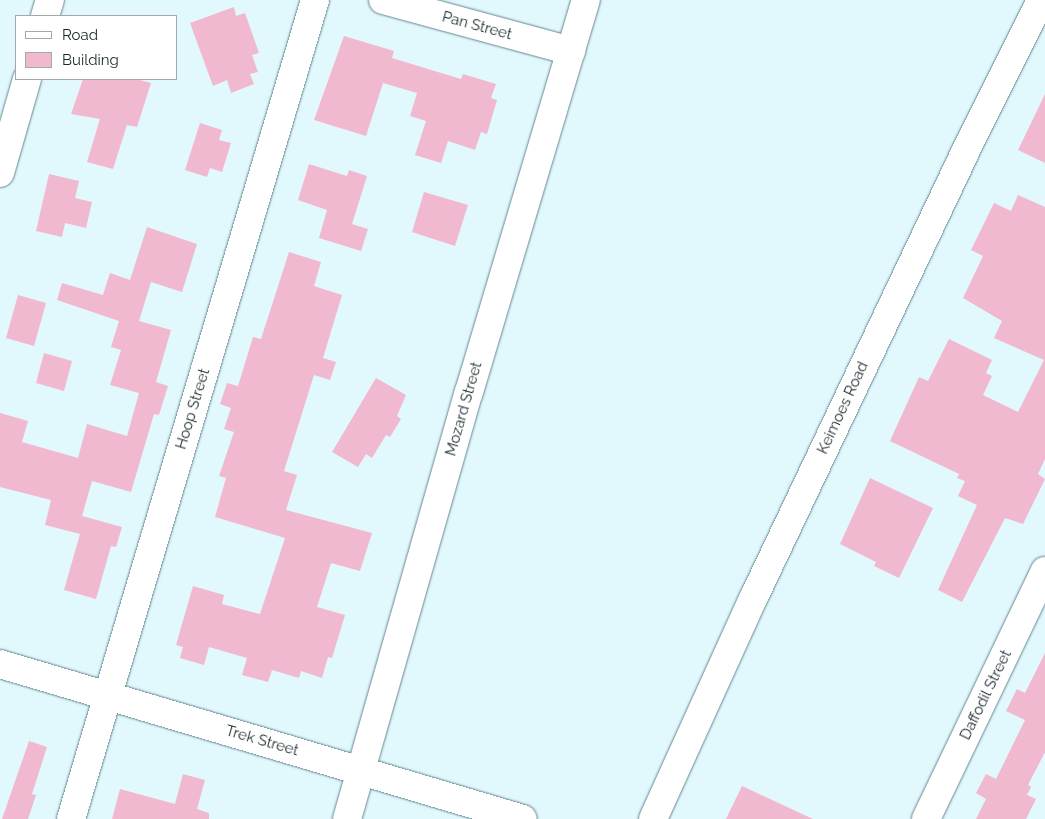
<!DOCTYPE html>
<style>
body{margin:0}
#map{position:relative;width:1045px;height:819px;overflow:hidden;background:#e1f8fd;font-family:Raleway,sans-serif}
div>[style]{position:absolute}
.building>*{inset:0;background:#f1b9cf}
.roads{filter:drop-shadow(0 0 1px #64878f) drop-shadow(0 0 1px #64878f)}
.street>*{height:28px;margin:-14px;padding:0 14px;transform-origin:14px;border-radius:14px;background:#fff}
.secondary>*{height:28px;margin:-14px;padding:0 14px;transform-origin:14px;border-radius:14px;background:#fff}
span{translate:-50% -50%;white-space:nowrap;text-align:center;line-height:1.15;-webkit-text-stroke:4px #fff;paint-order:stroke}
.street-label{font-size:15px;color:#1a282c}
.legend{position:absolute;left:15px;top:15px;width:162px;height:65px;box-sizing:border-box;background:#fff;border:1px solid #a3a9ab;margin:0;padding:6px 9px;list-style:none;font-size:15px;color:#1a282c}
.legend li{display:flex;align-items:center;gap:10px;height:25px}
.legend b{width:25px;border:1px solid #a3a9ab}
</style>
<div id="map">
<div class="building">
<i style="clip-path:polygon(234px 7px,236px 16px,245px 13px,259px 53px,252px 55px,258px 72px,250px 74px,254px 84px,231px 93px,227px 80px,213px 86px,190px 23px)"></i>
<i style="clip-path:polygon(344px 36px,394px 51px,392px 58px,461px 79px,463px 74px,496px 84px,491px 98px,497px 100px,487px 134px,481px 132px,475px 150px,448px 141px,441px 163px,415px 155px,426px 121px,410px 116px,417px 93px,383px 83px,366px 136px,314px 120px)"></i>
<i style="clip-path:polygon(83px 79px,136px 79px,151px 83px,137px 127px,127px 125px,113px 169px,87px 162px,100px 119px,71px 114px)"></i>
<i style="clip-path:polygon(1045px 94px,1045px 163px,1018px 150px)"></i>
<i style="clip-path:polygon(200px 123px,222px 130px,219px 140px,231px 143px,222px 172px,210px 168px,207px 177px,185px 170px)"></i>
<i style="clip-path:polygon(309px 164px,347px 176px,349px 170px,367px 176px,352px 224px,368px 229px,361px 251px,319px 238px,327px 210px,298px 200px)"></i>
<i style="clip-path:polygon(49px 174px,79px 181px,75px 198px,92px 202px,86px 228px,65px 223px,62px 237px,36px 231px)"></i>
<i style="clip-path:polygon(424px 192px,468px 205px,455px 246px,412px 232px)"></i>
<i style="clip-path:polygon(1018px 195px,1045px 207px,1045px 459px,1038px 474px,1045px 479px,1023px 524px,1005px 518px,962px 602px,938px 590px,977px 505px,958px 496px,965px 481px,957px 478px,959px 474px,890px 441px,919px 377px,928px 381px,949px 339px,992px 360px,986px 373px,992px 376px,983px 395px,1018px 412px,1044px 360px,994px 338px,1002px 321px,963px 298px,983px 256px,971px 250px,994px 203px,1011px 211px)"></i>
<i style="clip-path:polygon(147px 227px,197px 244px,182px 292px,151px 282px,139px 321px,171px 330px,156px 382px,168px 386px,159px 415px,154px 414px,131px 492px,92px 481px,82px 516px,122px 527px,116px 547px,111px 546px,96px 599px,64px 590px,80px 534px,45px 525px,51px 500px,0 487px,0 413px,28px 421px,22px 442px,78px 458px,87px 424px,127px 436px,139px 393px,110px 385px,121px 350px,111px 347px,119px 321px,57px 300px,62px 283px,103px 295px,110px 273px,130px 280px)"></i>
<i style="clip-path:polygon(289px 252px,321px 262px,314px 286px,342px 295px,323px 358px,336px 362px,330px 380px,314px 375px,284px 471px,297px 475px,286px 510px,372px 533px,360px 571px,331px 563px,317px 607px,345px 615px,332px 658px,328px 657px,322px 678px,301px 671px,299px 678px,272px 670px,268px 682px,242px 675px,247px 658px,209px 647px,204px 665px,180px 658px,183px 647px,176px 645px,193px 586px,224px 595px,222px 604px,260px 614px,285px 538px,215px 517px,226px 478px,219px 476px,234px 432px,224px 429px,231px 408px,220px 404px,227px 383px,238px 386px,253px 337px,261px 339px)"></i>
<i style="clip-path:polygon(18px 295px,46px 303px,34px 346px,6px 338px)"></i>
<i style="clip-path:polygon(44px 353px,72px 361px,64px 391px,36px 383px)"></i>
<i style="clip-path:polygon(376px 378px,406px 395px,397px 416px,401px 419px,390px 437px,386px 435px,372px 458px,366px 454px,358px 467px,332px 452px)"></i>
<i style="clip-path:polygon(870px 478px,933px 508px,899px 578px,874px 566px,876px 562px,840px 544px)"></i>
<i style="clip-path:polygon(1045px 653px,1045px 752px,1028px 785px,1031px 787px,1027px 795px,1036px 799px,1026px 819px,976px 819px,986px 799px,976px 793px,986px 774px,996px 779px,1025px 720px,1006px 711px,1017px 689px,1025px 693px)"></i>
<i style="clip-path:polygon(29px 741px,47px 747px,32px 794px,36px 795px,28px 819px,2px 819px)"></i>
<i style="clip-path:polygon(183px 774px,205px 780px,197px 809px,209px 813px,209px 819px,112px 819px,120px 789px,175px 804px)"></i>
<i style="clip-path:polygon(742px 786px,813px 819px,726px 819px)"></i>
</div>
<div class="roads">
<div class="street">
<i style="left:383px;top:0;width:195px;rotate:15.2deg"></i>
<i style="left:45px;top:16px;width:17px;rotate:-73deg"></i>
<i style="left:0;top:173px;width:98px;rotate:-74deg"></i>
<i style="left:0;top:664px;width:545px;rotate:16.51deg"></i>
<i style="left:71px;top:819px;width:855px;rotate:-73.41deg"></i>
<i style="left:347px;top:819px;width:444px;rotate:-74.1deg"></i>
<i style="left:469px;top:392px;width:409px;rotate:-73.4deg"></i>
<i style="left:926px;top:819px;width:275px;rotate:-64.4deg"></i>
</div>
<div class="secondary">
<i style="left:653px;top:819px;width:242px;rotate:-65.6deg"></i>
<i style="left:753px;top:599px;width:492px;rotate:-64.6deg"></i>
<i style="left:964px;top:154px;width:172px;rotate:-63.4deg"></i>
</div>
</div>
<div class="street-label">
<span style="left:477px;top:26px;rotate:15deg">Pan Street</span>
<span style="left:843px;top:408px;rotate:-65deg">Keimoes Road</span>
<span style="left:193px;top:409px;rotate:-73deg">Hoop Street</span>
<span style="left:464px;top:409px;rotate:-74deg">Mozard Street</span>
<span style="left:986px;top:695px;rotate:-64deg">Daffodil Street</span>
<span style="left:262px;top:741px;rotate:16deg">Trek Street</span>
</div>
<ul class="legend">
<li><b style="height:6px;background:#fff"></b>Road</li>
<li><b style="height:14px;background:#f1b9cf"></b>Building</li>
</ul>
</div>
